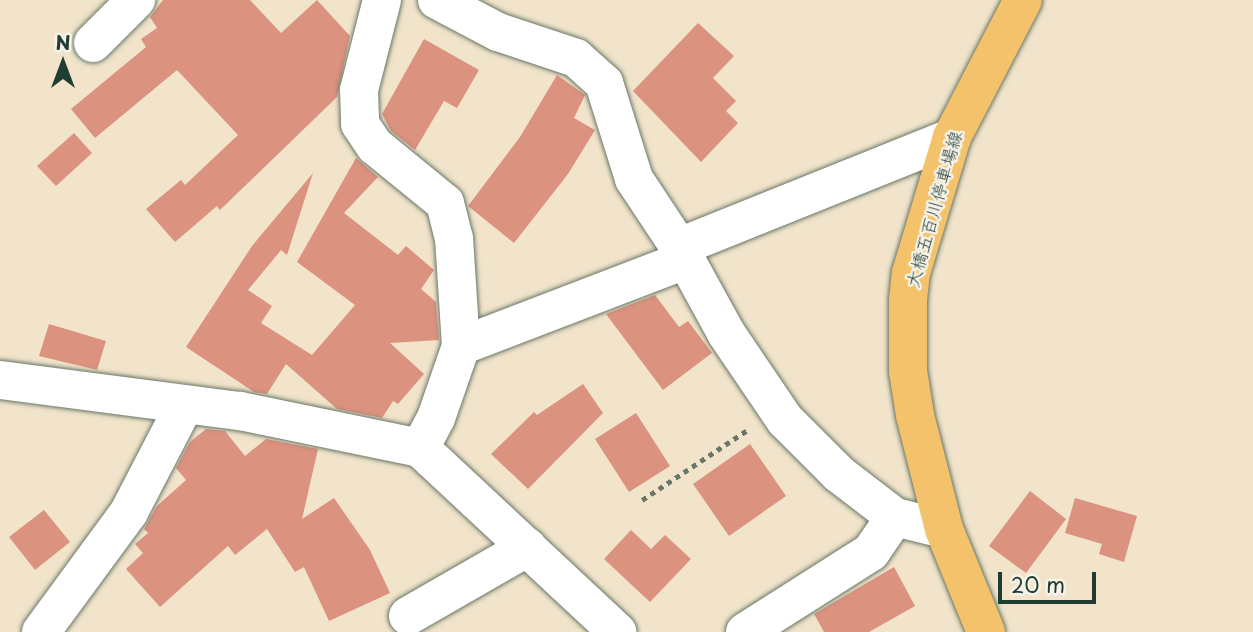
<!DOCTYPE html>
<meta charset="utf-8">
<style>
body{margin:0}
#map{position:relative;width:1253px;height:632px;overflow:hidden;background:#f1e4ca;font-family:"Playpen Sans","Klee One",sans-serif}
div>[style]{position:absolute}
.building>*{inset:0;background:#db927f}
.path>*{height:4.5px;margin-top:-2.25px;transform-origin:0;background:repeating-linear-gradient(90deg,#687768 0 5px,transparent 0 10px)}
.roads{filter:drop-shadow(0 0 2px #687768) drop-shadow(0 0 2px #687768)}
.minor>*{height:38px;margin:-19px;padding:0 19px;transform-origin:19px;border-radius:19px;background:#fff}
.major>*{height:38px;margin:-19px;padding:0 19px;transform-origin:19px;border-radius:19px;background:#f3c26a}
span{translate:-50% -50%;white-space:nowrap;text-align:center;line-height:1.15;-webkit-text-stroke:5px #f7f3e8;paint-order:stroke}
.street-label{font-size:18px;color:#1f3d34}
.north{position:absolute;left:28px;top:28px;width:70px;height:70px;-webkit-text-stroke:5px #f7f3e8;paint-order:stroke;rotate:0deg;font-size:19px;font-weight:700;line-height:28px;text-align:center;color:#1f3d34}
.north::after{content:'';display:block;margin:auto;width:24px;height:32px;background:#1f3d34;clip-path:polygon(50% 0,100% 100%,50% 72%,0 100%)}
.scale{position:absolute;left:998px;top:572px;width:98px;height:32px;box-sizing:border-box;border:4px solid #1f3d34;border-top:0;padding-left:9px;font-size:21px;line-height:24px;white-space:nowrap;color:#1f3d34;-webkit-text-stroke:5px #f7f3e8;paint-order:stroke}
</style>
<div id="map">
<div class="building">
<i style="clip-path:polygon(163px 0,250px 0,281px 33px,317px 0,350px 36px,337px 97px,220px 210px,217px 206px,175px 242px,146px 209px,181px 180px,185px 185px,238px 135px,177px 70px,95px 138px,71px 109px,146px 47px,141px 39px,157px 28px,150px 17px)"></i>
<i style="clip-path:polygon(698px 23px,734px 56px,713px 78px,736px 101px,726px 111px,738px 123px,701px 162px,633px 91px)"></i>
<i style="clip-path:polygon(424px 39px,479px 70px,457px 108px,444px 101px,415px 150px,391px 131px,382px 114px)"></i>
<i style="clip-path:polygon(557px 75px,585px 95px,574px 118px,595px 130px,568px 174px,514px 243px,468px 206px,520px 137px)"></i>
<i style="clip-path:polygon(74px 133px,92px 153px,56px 186px,37px 166px)"></i>
<i style="clip-path:polygon(356px 158px,378px 177px,344px 213px,398px 255px,406px 246px,434px 270px,421px 289px,436px 302px,439px 340px,390px 343px,424px 374px,398px 404px,393px 401px,382px 418px,337px 409px,286px 364px,267px 394px,254px 392px,186px 347px,252px 246px,313px 173px,287px 255px,281px 250px,248px 290px,272px 306px,261px 323px,312px 355px,355px 305px,297px 262px)"></i>
<i style="clip-path:polygon(655px 295px,679px 327px,688px 321px,712px 353px,663px 390px,606px 314px)"></i>
<i style="clip-path:polygon(49px 324px,106px 341px,97px 370px,39px 356px)"></i>
<i style="clip-path:polygon(583px 384px,603px 413px,528px 489px,491px 454px,534px 412px,537px 415px)"></i>
<i style="clip-path:polygon(636px 413px,670px 466px,629px 492px,595px 439px)"></i>
<i style="clip-path:polygon(206px 429px,225px 431px,245px 456px,266px 439px,318px 449px,302px 519px,334px 498px,370px 550px,390px 593px,329px 621px,304px 567px,295px 572px,267px 529px,235px 555px,228px 546px,160px 607px,126px 569px,143px 553px,135px 544px,148px 533px,144px 529px,157px 506px,186px 480px,176px 468px,190px 442px)"></i>
<i style="clip-path:polygon(750px 444px,786px 496px,729px 536px,693px 484px)"></i>
<i style="clip-path:polygon(1030px 491px,1066px 519px,1026px 573px,989px 546px)"></i>
<i style="clip-path:polygon(1075px 498px,1137px 516px,1124px 562px,1099px 554px,1102px 544px,1065px 533px)"></i>
<i style="clip-path:polygon(44px 510px,70px 542px,35px 570px,9px 537px)"></i>
<i style="clip-path:polygon(631px 530px,651px 549px,665px 535px,691px 559px,650px 602px,604px 559px)"></i>
<i style="clip-path:polygon(894px 567px,915px 606px,869px 632px,824px 632px,814px 614px)"></i>
</div>
<div class="path">
<i style="left:642px;top:500px;width:128px;rotate:-33.6deg"></i>
</div>
<div class="roads">
<div class="minor">
<i style="left:382px;top:0;width:93px;rotate:104.3deg"></i>
<i style="left:359px;top:90px;width:34px;rotate:88deg"></i>
<i style="left:360px;top:124px;width:27px;rotate:56deg"></i>
<i style="left:375px;top:146px;width:90px;rotate:39.2deg"></i>
<i style="left:445px;top:203px;width:36px;rotate:76deg"></i>
<i style="left:454px;top:238px;width:108px;rotate:86.3deg"></i>
<i style="left:461px;top:346px;width:76px;rotate:109.1deg"></i>
<i style="left:436px;top:418px;width:34px;rotate:118deg"></i>
<i style="left:437px;top:0;width:69px;rotate:27.7deg"></i>
<i style="left:498px;top:32px;width:82px;rotate:18.4deg"></i>
<i style="left:576px;top:58px;width:38px;rotate:42deg"></i>
<i style="left:604px;top:83px;width:101px;rotate:72.6deg"></i>
<i style="left:634px;top:179px;width:82px;rotate:56.5deg"></i>
<i style="left:679px;top:247px;width:98px;rotate:61.3deg"></i>
<i style="left:726px;top:333px;width:105px;rotate:55.9deg"></i>
<i style="left:785px;top:420px;width:76px;rotate:45deg"></i>
<i style="left:839px;top:474px;width:71px;rotate:37.5deg"></i>
<i style="left:895px;top:517px;width:50px;rotate:13.8deg"></i>
<i style="left:93px;top:43px;width:61px;rotate:-45deg"></i>
<i style="left:679px;top:247px;width:294px;rotate:-21.9deg"></i>
<i style="left:461px;top:346px;width:240px;rotate:-21deg"></i>
<i style="left:0;top:380px;width:242px;rotate:7.4deg"></i>
<i style="left:240px;top:411px;width:184px;rotate:11.6deg"></i>
<i style="left:420px;top:448px;width:270px;rotate:43deg"></i>
<i style="left:408px;top:616px;width:138px;rotate:-29.9deg"></i>
<i style="left:41px;top:632px;width:149px;rotate:-53.7deg"></i>
<i style="left:129px;top:512px;width:119px;rotate:-62.6deg"></i>
<i style="left:745px;top:632px;width:149px;rotate:-32.4deg"></i>
<i style="left:871px;top:552px;width:42px;rotate:-55.6deg"></i>
</div>
<div class="major">
<i style="left:986px;top:632px;width:111px;rotate:-112.2deg"></i>
<i style="left:944px;top:529px;width:118px;rotate:-104.3deg"></i>
<i style="left:915px;top:415px;width:45px;rotate:-99deg"></i>
<i style="left:908px;top:371px;width:71px;rotate:-90deg"></i>
<i style="left:908px;top:300px;width:27px;rotate:-84deg"></i>
<i style="left:911px;top:273px;width:142px;rotate:-73.2deg"></i>
<i style="left:952px;top:137px;width:154px;rotate:-62.6deg"></i>
</div>
</div>
<div class="street-label">
<span style="left:934px;top:209px;rotate:-74deg">大橋五百川停車場線</span>
</div>
<div class="north">N</div>
<div class="scale">20 m</div>
</div>
